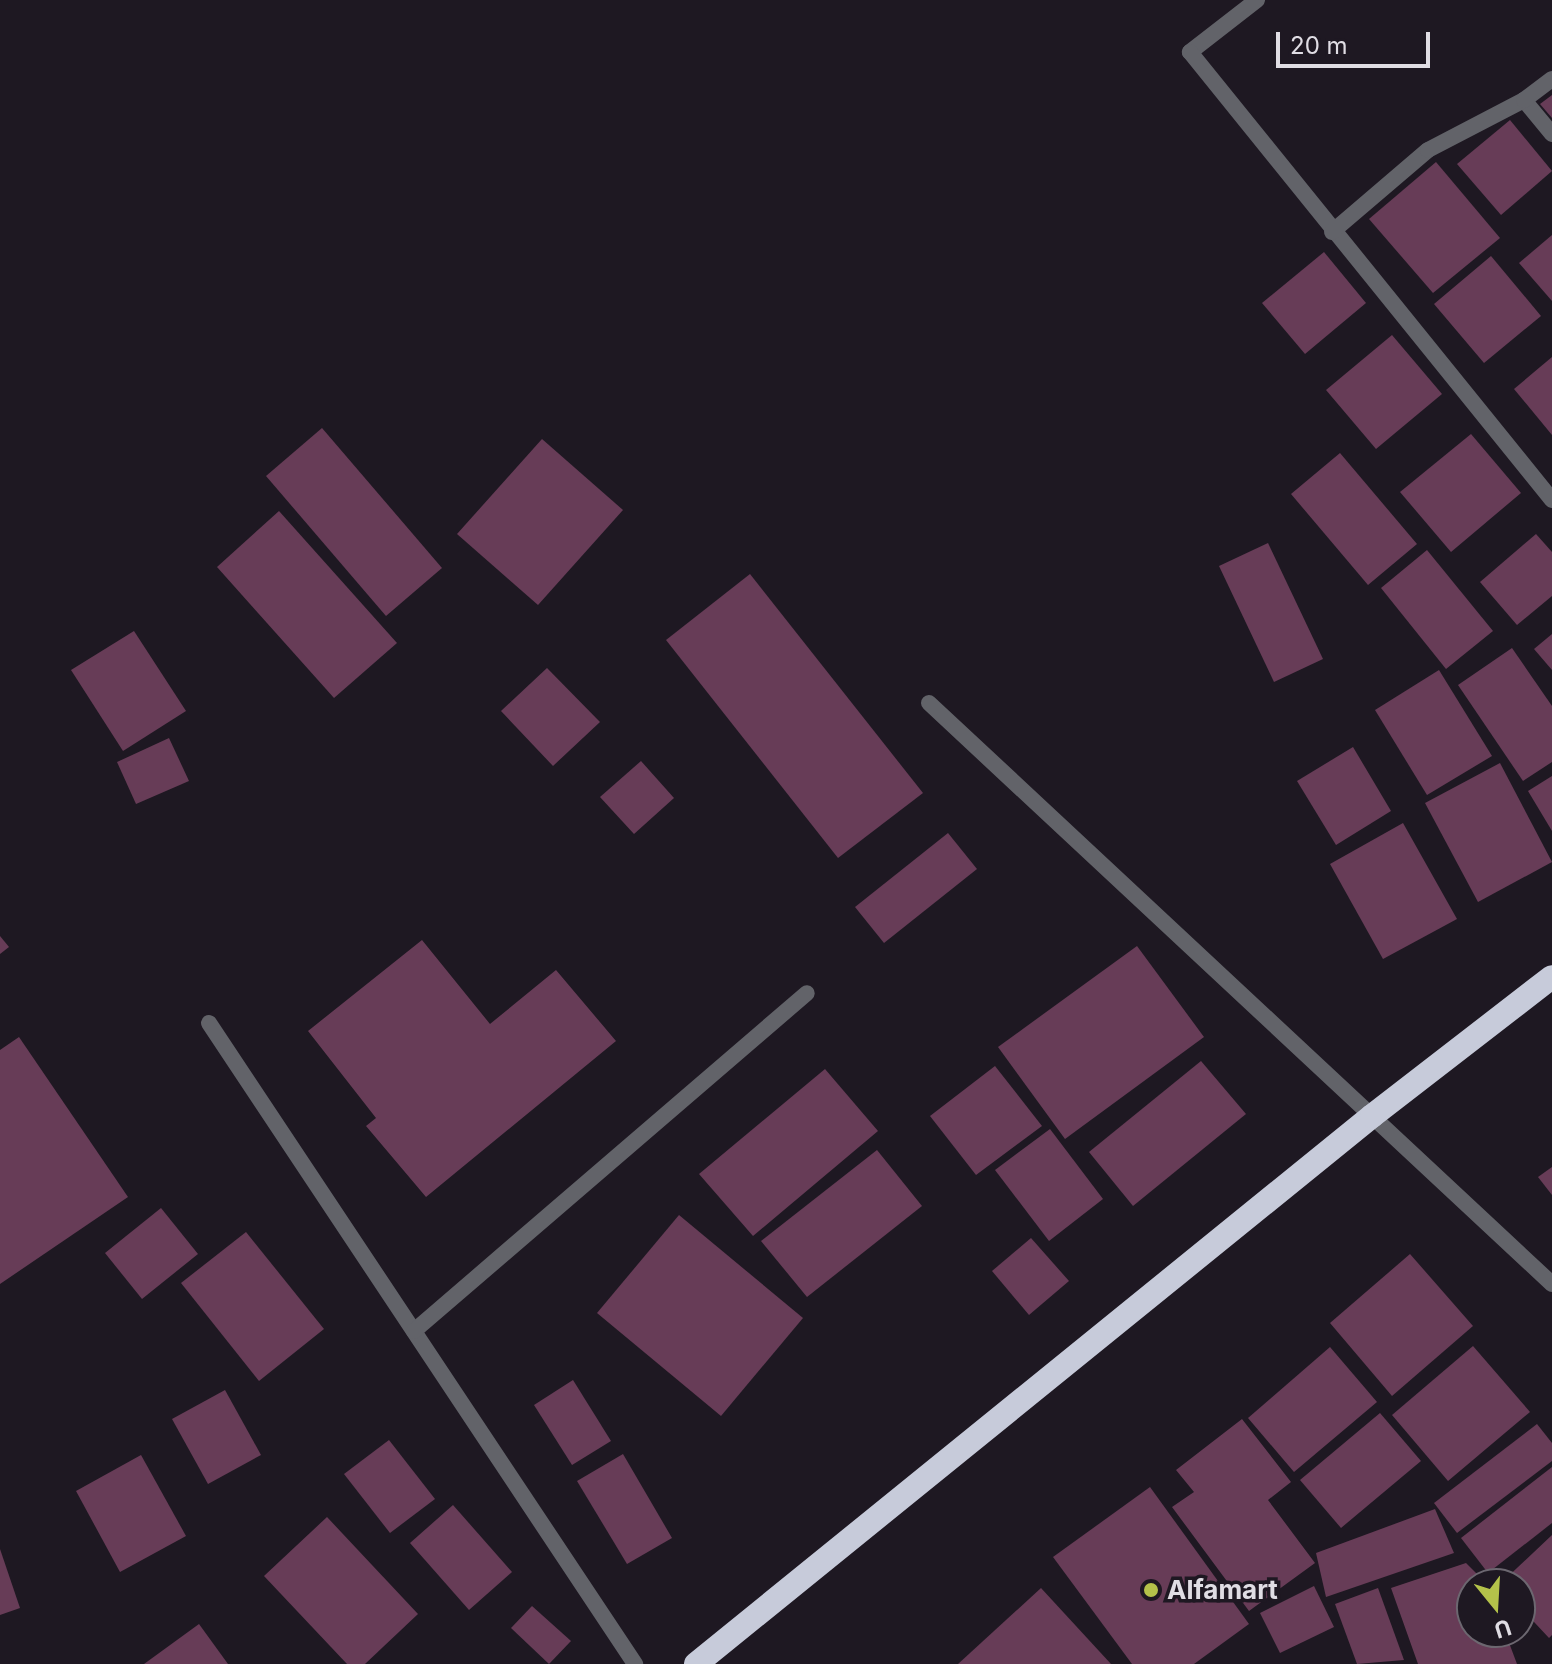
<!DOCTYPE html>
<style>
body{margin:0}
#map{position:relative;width:1552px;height:1664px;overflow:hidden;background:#1e1822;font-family:Inter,sans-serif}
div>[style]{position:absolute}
.building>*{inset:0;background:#673c57}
.street>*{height:16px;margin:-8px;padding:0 8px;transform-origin:8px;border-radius:8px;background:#626369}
.highway>*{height:24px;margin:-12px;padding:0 12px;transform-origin:12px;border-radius:12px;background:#c7cbda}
.dots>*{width:22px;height:22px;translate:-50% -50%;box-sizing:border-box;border:4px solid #1e1822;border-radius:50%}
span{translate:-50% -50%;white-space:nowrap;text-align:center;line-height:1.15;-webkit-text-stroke:7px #1e1822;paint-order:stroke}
.poi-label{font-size:26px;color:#e0dde4;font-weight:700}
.left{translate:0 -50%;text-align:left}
.north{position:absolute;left:1456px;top:1568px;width:80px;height:80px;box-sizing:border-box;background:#1e1822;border:2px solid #6c6770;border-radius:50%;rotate:162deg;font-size:22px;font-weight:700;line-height:32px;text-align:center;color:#e0dde4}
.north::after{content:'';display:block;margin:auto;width:28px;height:36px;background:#b4c24a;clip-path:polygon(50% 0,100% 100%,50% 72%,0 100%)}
.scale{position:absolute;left:1276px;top:32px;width:154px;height:36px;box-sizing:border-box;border:4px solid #e0dde4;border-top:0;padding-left:10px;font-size:24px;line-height:28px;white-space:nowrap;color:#e0dde4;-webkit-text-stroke:6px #1e1822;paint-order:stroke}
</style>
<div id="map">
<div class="building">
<i style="clip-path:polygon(1552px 95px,1552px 118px,1540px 104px)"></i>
<i style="clip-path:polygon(1510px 120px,1552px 171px,1501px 215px,1457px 164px)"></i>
<i style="clip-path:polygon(1436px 162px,1500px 238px,1433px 293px,1369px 219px)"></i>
<i style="clip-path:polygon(1552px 235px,1552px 301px,1519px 263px)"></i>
<i style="clip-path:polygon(1324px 252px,1366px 303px,1305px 354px,1262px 303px)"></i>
<i style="clip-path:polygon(1491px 256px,1541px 316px,1484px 363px,1434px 304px)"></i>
<i style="clip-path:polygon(1392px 335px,1442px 394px,1376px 449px,1326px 390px)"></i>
<i style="clip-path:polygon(1552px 357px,1552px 435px,1514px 389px)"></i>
<i style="clip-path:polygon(322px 428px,442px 568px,386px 616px,266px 476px)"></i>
<i style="clip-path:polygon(1471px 434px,1521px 493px,1451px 552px,1400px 492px)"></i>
<i style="clip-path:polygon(542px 439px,623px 510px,538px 605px,457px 534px)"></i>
<i style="clip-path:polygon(1340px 453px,1417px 544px,1368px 585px,1291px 494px)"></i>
<i style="clip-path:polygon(279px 511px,397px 643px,334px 698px,217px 567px)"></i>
<i style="clip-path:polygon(1536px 534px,1552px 552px,1552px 596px,1517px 625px,1480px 582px)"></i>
<i style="clip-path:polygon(1268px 543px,1323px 659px,1274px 682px,1219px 566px)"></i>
<i style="clip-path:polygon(1427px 550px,1493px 631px,1446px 669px,1381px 588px)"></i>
<i style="clip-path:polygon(750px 574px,923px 793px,838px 858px,666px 640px)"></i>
<i style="clip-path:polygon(134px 631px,186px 711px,123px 751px,71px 670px)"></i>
<i style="clip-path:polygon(1552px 634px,1552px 670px,1534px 649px)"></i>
<i style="clip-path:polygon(1512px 648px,1552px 706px,1552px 762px,1523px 781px,1458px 685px)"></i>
<i style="clip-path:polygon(547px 668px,600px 722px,553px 766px,501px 711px)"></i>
<i style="clip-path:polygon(1439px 670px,1492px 756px,1427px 795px,1375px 710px)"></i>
<i style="clip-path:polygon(169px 738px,189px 781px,136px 804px,117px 762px)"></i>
<i style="clip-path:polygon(1353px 747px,1391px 811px,1336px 845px,1297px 781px)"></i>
<i style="clip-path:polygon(641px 761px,674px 798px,634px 834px,600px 797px)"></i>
<i style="clip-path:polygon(1500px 763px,1552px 862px,1478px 902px,1425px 803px)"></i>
<i style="clip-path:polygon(1552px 776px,1552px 831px,1528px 791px)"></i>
<i style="clip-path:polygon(1403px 823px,1457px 919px,1383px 959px,1330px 864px)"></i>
<i style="clip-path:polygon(948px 833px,977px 869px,884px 943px,855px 907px)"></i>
<i style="clip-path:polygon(0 936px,9px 947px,0 954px)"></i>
<i style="clip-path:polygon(422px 940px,490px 1024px,556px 970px,616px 1041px,426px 1197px,366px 1126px,376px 1118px,308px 1031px)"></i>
<i style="clip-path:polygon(1137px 946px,1204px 1037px,1065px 1139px,998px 1047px)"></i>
<i style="clip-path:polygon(19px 1037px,128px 1197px,0 1284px,0 1050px)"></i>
<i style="clip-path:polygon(1201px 1061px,1246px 1114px,1133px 1206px,1089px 1152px)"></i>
<i style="clip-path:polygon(995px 1066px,1042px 1126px,976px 1175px,930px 1116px)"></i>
<i style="clip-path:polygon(825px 1069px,878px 1131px,753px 1236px,699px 1174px)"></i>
<i style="clip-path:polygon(1050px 1129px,1103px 1199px,1049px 1241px,995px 1170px)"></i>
<i style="clip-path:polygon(877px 1150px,922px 1206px,807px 1297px,761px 1241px)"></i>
<i style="clip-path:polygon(1552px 1167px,1552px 1195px,1538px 1177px)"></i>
<i style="clip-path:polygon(161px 1208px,198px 1254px,142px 1299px,105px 1253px)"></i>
<i style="clip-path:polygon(679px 1215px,803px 1318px,721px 1416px,597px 1313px)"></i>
<i style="clip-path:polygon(246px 1232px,324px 1329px,259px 1381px,181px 1283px)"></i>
<i style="clip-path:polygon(1031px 1238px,1069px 1281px,1029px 1315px,992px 1271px)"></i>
<i style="clip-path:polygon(1410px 1254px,1473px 1326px,1392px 1396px,1330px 1323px)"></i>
<i style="clip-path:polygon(1473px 1346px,1530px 1412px,1448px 1481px,1392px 1415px)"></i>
<i style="clip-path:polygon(1330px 1347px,1377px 1402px,1294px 1472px,1248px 1418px)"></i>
<i style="clip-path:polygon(573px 1380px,611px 1441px,572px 1465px,534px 1405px)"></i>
<i style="clip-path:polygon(225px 1390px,261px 1455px,208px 1484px,172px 1419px)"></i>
<i style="clip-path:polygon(1380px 1413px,1421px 1461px,1341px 1528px,1300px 1480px)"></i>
<i style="clip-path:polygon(1242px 1419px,1291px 1482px,1268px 1500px,1315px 1563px,1249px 1611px,1172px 1507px,1194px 1492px,1176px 1470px)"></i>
<i style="clip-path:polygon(1537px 1424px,1552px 1443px,1552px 1461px,1457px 1533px,1434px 1503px)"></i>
<i style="clip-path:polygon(389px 1440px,435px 1499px,390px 1533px,344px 1474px)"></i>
<i style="clip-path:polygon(623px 1454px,672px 1538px,627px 1564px,577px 1481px)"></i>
<i style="clip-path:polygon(141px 1455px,186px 1536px,120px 1572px,76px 1491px)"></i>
<i style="clip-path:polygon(1552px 1467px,1552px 1523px,1488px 1573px,1461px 1538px)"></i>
<i style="clip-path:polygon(1150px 1487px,1249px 1624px,1194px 1664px,1132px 1664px,1053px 1557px)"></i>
<i style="clip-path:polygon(453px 1505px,512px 1572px,469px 1610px,410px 1543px)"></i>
<i style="clip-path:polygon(1435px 1509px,1454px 1553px,1326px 1597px,1316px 1553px)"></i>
<i style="clip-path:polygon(327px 1517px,418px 1614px,365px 1664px,347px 1664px,264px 1576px)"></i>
<i style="clip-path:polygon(1552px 1535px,1552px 1635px,1549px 1638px,1520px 1607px,1520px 1584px,1500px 1584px)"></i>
<i style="clip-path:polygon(0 1549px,20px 1608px,0 1615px)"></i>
<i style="clip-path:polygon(1466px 1563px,1487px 1584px,1472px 1584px,1472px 1632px,1505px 1632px,1517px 1664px,1418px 1664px,1391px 1588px)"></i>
<i style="clip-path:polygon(1314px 1586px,1334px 1627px,1280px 1653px,1260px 1613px)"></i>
<i style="clip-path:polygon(1041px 1588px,1111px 1664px,958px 1664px)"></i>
<i style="clip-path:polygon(1378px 1588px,1404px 1660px,1357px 1664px,1335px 1604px)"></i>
<i style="clip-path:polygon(532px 1606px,571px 1641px,549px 1664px,511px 1628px)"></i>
<i style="clip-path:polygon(199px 1624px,228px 1664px,144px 1664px)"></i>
</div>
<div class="street">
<i style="left:1257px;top:0;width:85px;rotate:142.2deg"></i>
<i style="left:1190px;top:52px;width:576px;rotate:51.06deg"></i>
<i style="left:1524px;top:100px;width:44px;rotate:50.5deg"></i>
<i style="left:1332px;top:232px;width:126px;rotate:-40.5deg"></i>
<i style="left:1428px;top:150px;width:108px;rotate:-27.5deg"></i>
<i style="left:1524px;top:100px;width:35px;rotate:-37deg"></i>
<i style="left:929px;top:703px;width:852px;rotate:43deg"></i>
<i style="left:209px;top:1023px;width:770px;rotate:56.39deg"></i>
<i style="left:414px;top:1331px;width:518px;rotate:-40.7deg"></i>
</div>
<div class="highway">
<i style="left:696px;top:1664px;width:870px;rotate:-39.03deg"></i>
<i style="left:1372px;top:1116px;width:227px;rotate:-37.7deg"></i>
</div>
<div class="dots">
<i style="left:1151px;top:1590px;background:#b4c24a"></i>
</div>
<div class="poi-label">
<span class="left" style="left:1167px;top:1590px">Alfamart</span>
</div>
<div class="north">U</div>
<div class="scale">20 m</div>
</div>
